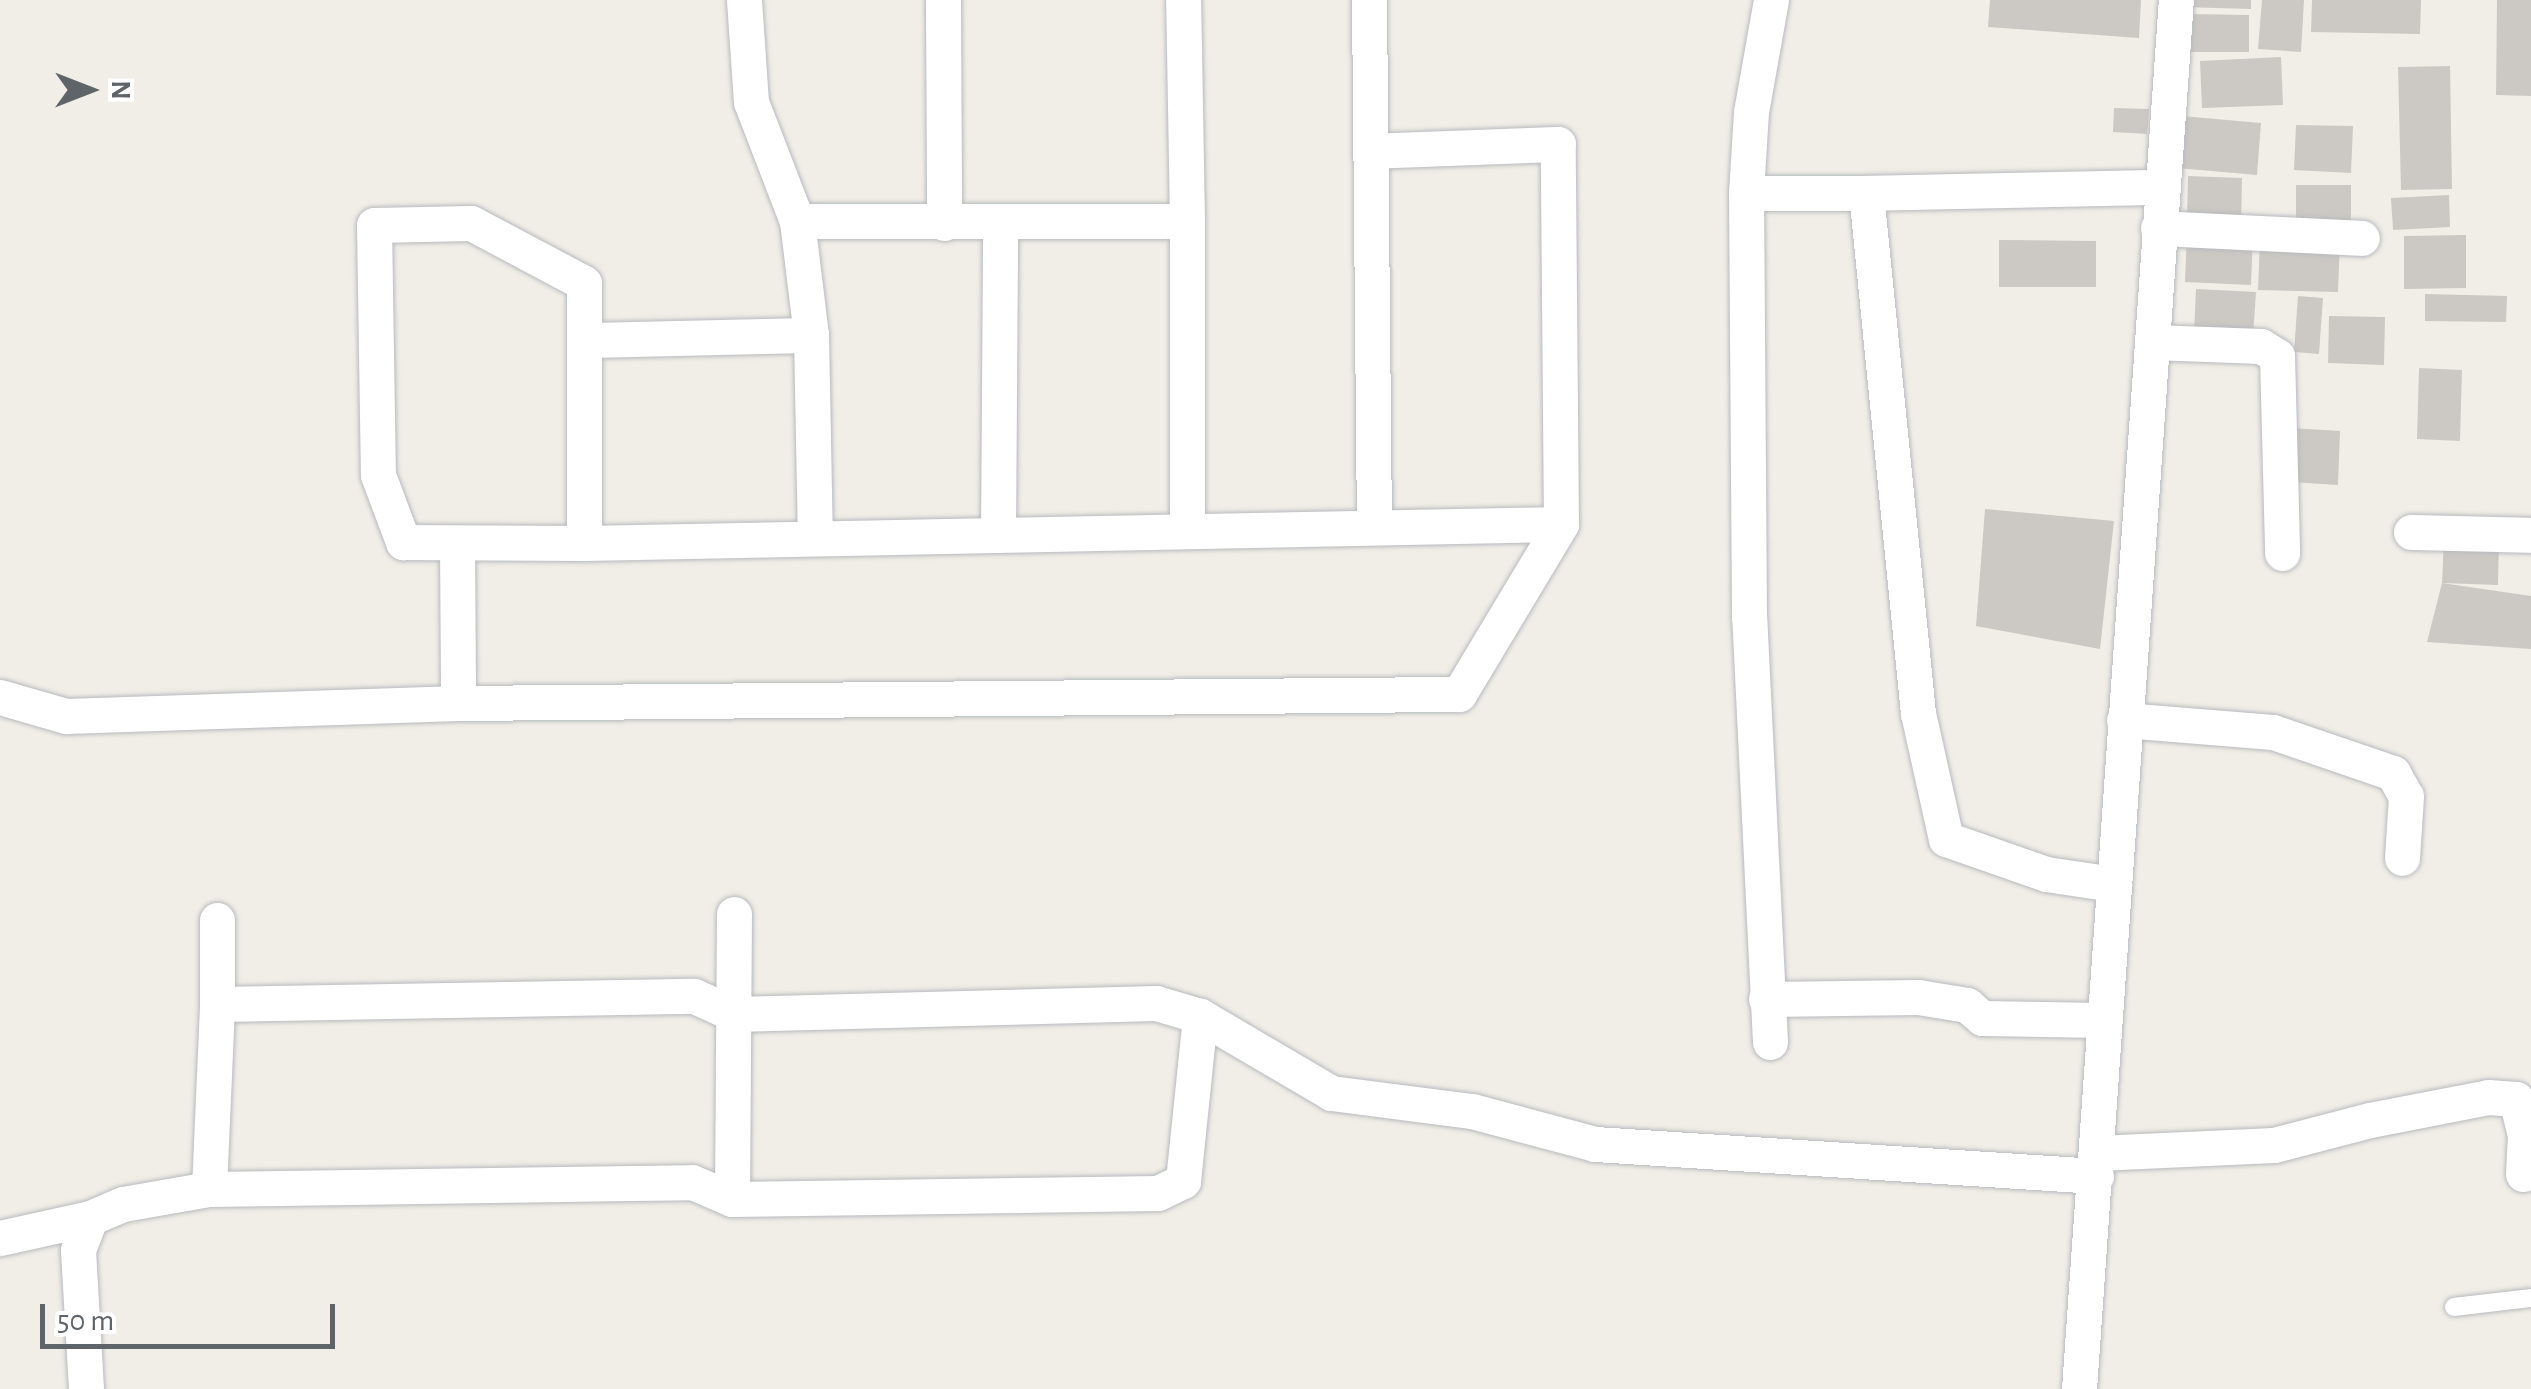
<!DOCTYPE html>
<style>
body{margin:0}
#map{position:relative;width:2531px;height:1389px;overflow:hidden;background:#f1eee7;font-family:"Alegreya Sans",sans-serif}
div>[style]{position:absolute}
.building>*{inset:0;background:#ccc9c4}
.roads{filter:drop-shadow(0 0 2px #b7babe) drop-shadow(0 0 2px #b7babe)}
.service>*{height:18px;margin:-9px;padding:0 9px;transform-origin:9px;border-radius:9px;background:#fff}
.minor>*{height:35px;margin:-17.5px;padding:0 17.5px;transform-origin:17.5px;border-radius:17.5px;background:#fff}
span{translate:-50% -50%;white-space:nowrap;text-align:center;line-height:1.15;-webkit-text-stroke:9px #fff;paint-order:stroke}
.north{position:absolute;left:40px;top:40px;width:100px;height:100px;-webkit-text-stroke:8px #fff;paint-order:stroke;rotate:90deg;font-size:28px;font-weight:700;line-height:40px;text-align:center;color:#5e6468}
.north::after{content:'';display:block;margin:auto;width:35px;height:45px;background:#5e6468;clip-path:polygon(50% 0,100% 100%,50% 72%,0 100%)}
.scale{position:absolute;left:40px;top:1304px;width:295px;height:45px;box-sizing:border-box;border:5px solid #5e6468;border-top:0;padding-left:12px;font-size:30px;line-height:35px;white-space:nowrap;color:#5e6468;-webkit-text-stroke:8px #fff;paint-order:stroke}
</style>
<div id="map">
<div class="building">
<i style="clip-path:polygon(1990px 0,2141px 0,2139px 38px,1988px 27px)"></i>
<i style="clip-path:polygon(2182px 0,2251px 0,2251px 9px,2182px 7px)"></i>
<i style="clip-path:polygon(2262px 0,2304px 0,2301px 52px,2258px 49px)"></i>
<i style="clip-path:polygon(2312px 0,2421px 0,2420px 34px,2311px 32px)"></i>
<i style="clip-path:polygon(2497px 0,2531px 0,2531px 96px,2496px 95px)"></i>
<i style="clip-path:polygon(2190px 14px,2249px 15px,2249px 52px,2190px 52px)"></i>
<i style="clip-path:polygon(2281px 57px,2283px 105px,2202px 108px,2200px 61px)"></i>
<i style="clip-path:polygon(2450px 66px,2452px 189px,2401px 190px,2398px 67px)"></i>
<i style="clip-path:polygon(2114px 108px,2149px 109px,2147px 134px,2113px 132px)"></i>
<i style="clip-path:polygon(2182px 116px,2261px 123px,2257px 175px,2177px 168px)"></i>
<i style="clip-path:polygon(2296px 125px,2353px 126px,2351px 173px,2294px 170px)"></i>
<i style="clip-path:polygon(2188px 176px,2242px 178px,2241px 225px,2187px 224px)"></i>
<i style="clip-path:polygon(2296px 185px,2351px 185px,2351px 229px,2296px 230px)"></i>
<i style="clip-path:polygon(2449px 195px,2450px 227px,2393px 230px,2391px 198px)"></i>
<i style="clip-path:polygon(2187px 230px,2253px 234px,2251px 285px,2185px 282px)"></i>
<i style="clip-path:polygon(2466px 235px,2466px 288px,2404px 289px,2404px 236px)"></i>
<i style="clip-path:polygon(2260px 238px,2340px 241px,2338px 292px,2258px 290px)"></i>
<i style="clip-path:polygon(1999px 240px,2096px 241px,2096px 287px,1999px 287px)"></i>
<i style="clip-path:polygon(2196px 289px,2256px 292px,2253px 336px,2194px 333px)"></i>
<i style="clip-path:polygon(2425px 294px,2507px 296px,2506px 322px,2425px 321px)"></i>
<i style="clip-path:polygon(2298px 296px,2323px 298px,2319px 354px,2294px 352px)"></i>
<i style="clip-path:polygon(2329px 316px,2385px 317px,2384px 365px,2328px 363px)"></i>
<i style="clip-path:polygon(2419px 368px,2462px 370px,2460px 441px,2417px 439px)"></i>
<i style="clip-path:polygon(2292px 428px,2340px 431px,2338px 485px,2290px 482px)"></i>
<i style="clip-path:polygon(1985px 509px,2114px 521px,2100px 649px,1976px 626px)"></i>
<i style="clip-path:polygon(2444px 537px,2499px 540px,2498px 585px,2442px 583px,2531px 596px,2531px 649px,2427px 642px,2442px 583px)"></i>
</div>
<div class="roads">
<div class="service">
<i style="left:2454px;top:1307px;width:78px;rotate:-6.7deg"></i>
</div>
<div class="minor">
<i style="left:744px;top:0;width:102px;rotate:86.1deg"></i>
<i style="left:751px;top:102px;width:128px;rotate:68.9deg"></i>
<i style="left:797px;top:221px;width:115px;rotate:83deg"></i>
<i style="left:811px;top:335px;width:203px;rotate:88.9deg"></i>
<i style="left:943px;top:0;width:223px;rotate:89.7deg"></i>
<i style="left:1369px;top:0;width:526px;rotate:89.46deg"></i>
<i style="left:1746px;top:193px;width:120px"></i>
<i style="left:1866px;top:193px;width:523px;rotate:84.29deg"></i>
<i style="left:1918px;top:713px;width:129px;rotate:77.5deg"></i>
<i style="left:1946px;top:839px;width:106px;rotate:19.3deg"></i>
<i style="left:2046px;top:874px;width:69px;rotate:8.4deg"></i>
<i style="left:1866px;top:193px;width:292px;rotate:-1.2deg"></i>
<i style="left:797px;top:221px;width:390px"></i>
<i style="left:1187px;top:221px;width:221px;rotate:-91deg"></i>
<i style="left:2158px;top:228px;width:204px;rotate:2.8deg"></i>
<i style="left:586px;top:340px;width:225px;rotate:-1.3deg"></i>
<i style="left:2152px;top:342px;width:109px;rotate:2.1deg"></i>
<i style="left:2261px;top:346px;width:19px;rotate:32deg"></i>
<i style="left:2277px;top:356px;width:197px;rotate:88.5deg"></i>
<i style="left:1187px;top:530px;width:309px;rotate:-90deg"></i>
<i style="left:2411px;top:532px;width:120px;rotate:1.4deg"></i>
<i style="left:998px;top:535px;width:312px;rotate:-89.6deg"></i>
<i style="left:457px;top:543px;width:160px;rotate:89.6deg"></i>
<i style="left:584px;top:543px;width:260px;rotate:-90deg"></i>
<i style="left:584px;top:283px;width:128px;rotate:-152deg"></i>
<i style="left:471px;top:223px;width:97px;rotate:178.8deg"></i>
<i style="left:374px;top:225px;width:250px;rotate:89.1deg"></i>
<i style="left:378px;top:475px;width:72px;rotate:69.5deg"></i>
<i style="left:403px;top:542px;width:181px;rotate:0.3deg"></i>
<i style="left:584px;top:543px;width:977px;rotate:-1.11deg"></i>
<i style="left:0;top:697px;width:69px;rotate:16.1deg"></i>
<i style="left:66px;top:716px;width:392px;rotate:-1.9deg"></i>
<i style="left:458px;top:703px;width:1001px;rotate:-0.52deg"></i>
<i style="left:1459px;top:694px;width:198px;rotate:-59deg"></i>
<i style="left:1561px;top:524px;width:380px;rotate:-90.5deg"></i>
<i style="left:1558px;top:144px;width:187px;rotate:177.9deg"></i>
<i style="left:2124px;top:720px;width:149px;rotate:4.6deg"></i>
<i style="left:2273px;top:732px;width:127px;rotate:18.9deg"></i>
<i style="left:2393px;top:773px;width:26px;rotate:61deg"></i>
<i style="left:2406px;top:796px;width:62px;rotate:93.7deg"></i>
<i style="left:1766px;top:999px;width:152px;rotate:-0.8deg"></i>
<i style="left:1918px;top:997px;width:50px;rotate:9.3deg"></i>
<i style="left:1967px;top:1005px;width:20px;rotate:41deg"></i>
<i style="left:1982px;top:1018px;width:120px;rotate:1deg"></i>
<i style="left:217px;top:1004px;width:84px;rotate:-90deg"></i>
<i style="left:1770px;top:1042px;width:426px;rotate:-92.8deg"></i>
<i style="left:1749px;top:617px;width:424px;rotate:-90.4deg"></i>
<i style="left:1746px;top:193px;width:81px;rotate:-86.5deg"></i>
<i style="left:1751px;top:112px;width:114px;rotate:-79.9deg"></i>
<i style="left:2097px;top:1153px;width:177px;rotate:-2.6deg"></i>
<i style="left:2274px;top:1145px;width:99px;rotate:-14.6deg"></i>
<i style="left:2370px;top:1120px;width:120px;rotate:-11deg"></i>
<i style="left:2488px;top:1097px;width:28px;rotate:4deg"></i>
<i style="left:2516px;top:1099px;width:37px;rotate:76deg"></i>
<i style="left:2525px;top:1135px;width:39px;rotate:93deg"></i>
<i style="left:209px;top:1189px;width:185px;rotate:-87.5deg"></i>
<i style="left:217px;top:1004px;width:477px;rotate:-1deg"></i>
<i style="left:694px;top:996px;width:44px;rotate:24.2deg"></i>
<i style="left:734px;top:1014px;width:422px;rotate:-1.5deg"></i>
<i style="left:1156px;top:1003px;width:46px;rotate:16.5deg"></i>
<i style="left:1200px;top:1016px;width:152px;rotate:30.4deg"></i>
<i style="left:1331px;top:1093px;width:142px;rotate:7.3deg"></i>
<i style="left:1472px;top:1111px;width:127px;rotate:15deg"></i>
<i style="left:1595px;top:1144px;width:502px;rotate:3.65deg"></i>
<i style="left:732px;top:1199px;width:285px;rotate:-89.6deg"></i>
<i style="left:0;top:1238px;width:92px;rotate:-12.5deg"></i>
<i style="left:86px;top:1389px;width:139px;rotate:-93.3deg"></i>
<i style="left:78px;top:1250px;width:34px;rotate:-69deg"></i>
<i style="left:90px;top:1218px;width:36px;rotate:-23deg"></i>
<i style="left:123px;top:1204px;width:87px;rotate:-9.9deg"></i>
<i style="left:209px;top:1189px;width:483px;rotate:-0.8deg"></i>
<i style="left:692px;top:1182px;width:43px;rotate:23deg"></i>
<i style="left:732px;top:1199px;width:426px;rotate:-0.8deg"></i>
<i style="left:1158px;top:1193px;width:28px;rotate:-26deg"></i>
<i style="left:1183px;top:1181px;width:166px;rotate:-84.1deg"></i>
<i style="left:2079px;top:1389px;width:1392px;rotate:-86.01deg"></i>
</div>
</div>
<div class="north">N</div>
<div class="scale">50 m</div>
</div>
